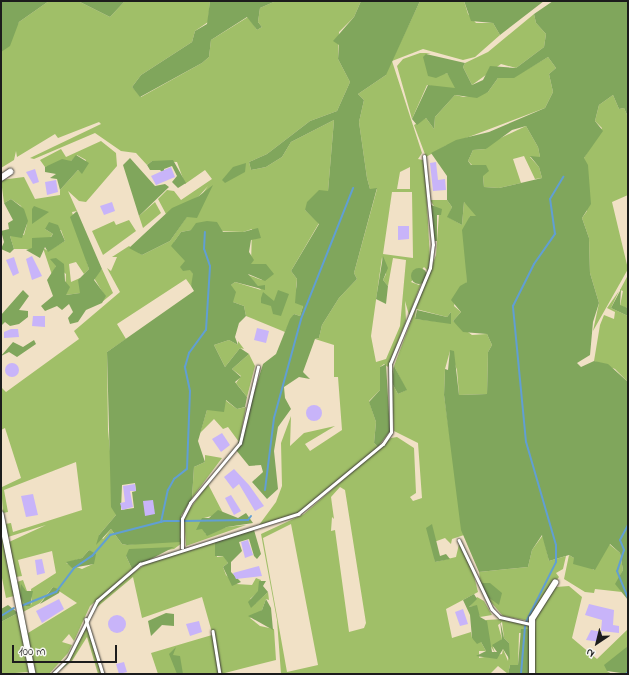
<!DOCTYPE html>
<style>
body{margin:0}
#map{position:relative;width:629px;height:675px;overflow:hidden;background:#f1e1c6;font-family:"Indie Flower",sans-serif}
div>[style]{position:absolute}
.green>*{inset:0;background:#a0bf68}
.forest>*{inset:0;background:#80a65c}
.round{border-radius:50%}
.stream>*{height:2px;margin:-1px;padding:0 1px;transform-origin:1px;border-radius:1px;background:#619fd3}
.building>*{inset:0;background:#c8b4f9}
.roads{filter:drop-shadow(0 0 1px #3c3a36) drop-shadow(0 0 1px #3c3a36)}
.service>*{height:2.5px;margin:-1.25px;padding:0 1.25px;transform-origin:1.25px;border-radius:1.25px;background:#fff}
.minor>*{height:5.5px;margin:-2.75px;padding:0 2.75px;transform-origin:2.75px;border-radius:2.75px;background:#fff}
span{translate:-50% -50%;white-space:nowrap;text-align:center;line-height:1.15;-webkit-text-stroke:4px #f6f6f2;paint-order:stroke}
.frame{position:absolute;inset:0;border:2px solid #1c1c1c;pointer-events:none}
.north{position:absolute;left:577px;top:623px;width:40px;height:40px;-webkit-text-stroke:3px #f6f6f2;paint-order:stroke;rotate:215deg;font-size:11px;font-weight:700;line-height:16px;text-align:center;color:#1c1c1c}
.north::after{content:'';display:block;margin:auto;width:14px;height:18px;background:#1c1c1c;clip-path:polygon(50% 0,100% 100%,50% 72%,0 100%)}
.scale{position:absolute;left:12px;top:645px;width:105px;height:18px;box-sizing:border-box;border:2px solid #1c1c1c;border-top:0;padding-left:5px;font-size:12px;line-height:14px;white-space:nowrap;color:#1c1c1c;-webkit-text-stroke:3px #f6f6f2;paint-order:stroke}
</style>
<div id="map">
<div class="green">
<i style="clip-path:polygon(evenodd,49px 1px,78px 1px,110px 17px,125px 1px,210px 1px,208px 22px,195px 31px,192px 42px,141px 75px,132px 87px,141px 97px,202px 63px,209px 57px,211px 40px,248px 17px,257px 30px,262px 27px,258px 22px,260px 8px,276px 1px,361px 1px,354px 17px,339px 32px,338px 59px,350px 82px,337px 111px,310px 121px,267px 154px,249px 162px,251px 170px,266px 167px,282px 157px,291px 142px,334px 120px,328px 191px,305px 210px,319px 223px,291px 271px,297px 279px,296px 287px,303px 306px,300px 316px,294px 314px,285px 332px,246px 316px,244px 306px,233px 302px,231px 285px,235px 282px,261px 290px,248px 275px,262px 280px,261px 264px,251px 264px,252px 229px,243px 232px,191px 230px,181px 232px,174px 242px,195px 277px,191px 286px,186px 279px,117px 324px,126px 339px,107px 352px,108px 430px,116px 515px,99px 535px,103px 539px,111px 529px,122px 544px,127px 545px,183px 538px,182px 543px,174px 549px,126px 556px,132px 569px,90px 606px,74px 641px,69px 634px,62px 642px,72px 645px,68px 653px,49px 674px,33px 674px,17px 582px,23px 580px,32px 605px,31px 589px,56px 573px,52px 551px,18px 560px,22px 576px,16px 577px,9px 542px,46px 525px,8px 537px,5px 524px,11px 523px,13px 532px,82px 510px,76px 462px,4px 490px,8px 512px,3px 513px,1px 484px,2px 487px,21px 478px,5px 428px,1px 430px,1px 387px,6px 392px,79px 339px,74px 331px,120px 292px,107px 268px,111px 271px,117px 257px,112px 257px,129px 246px,142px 255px,170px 241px,208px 186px,199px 196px,166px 214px,158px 199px,167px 190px,174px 191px,181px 200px,212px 179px,205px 170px,185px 184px,177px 162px,152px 161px,147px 165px,136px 153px,121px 151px,95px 133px,34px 159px,30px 158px,101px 124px,99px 122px,58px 138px,55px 134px,17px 157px,16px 151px,14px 160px,1px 168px,1px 52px,19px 22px,49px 1px,89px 550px,95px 556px,93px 564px,82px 569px,66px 563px,82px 558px,89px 550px,49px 1px,53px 587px,77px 603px,28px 633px,23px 612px,40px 603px,53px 587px)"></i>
<i style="clip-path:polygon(evenodd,420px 1px,464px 1px,468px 14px,476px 23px,493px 23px,500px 35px,475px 57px,463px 60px,423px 49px,392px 61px,422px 153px,418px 159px,423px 160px,425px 168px,430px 259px,428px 271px,424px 267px,411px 282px,419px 285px,423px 279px,409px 315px,405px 301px,406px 321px,388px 367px,384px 364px,380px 367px,380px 390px,369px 401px,376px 422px,374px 443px,378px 447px,298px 513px,259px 525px,276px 502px,282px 486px,281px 443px,291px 416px,290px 446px,304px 433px,335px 426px,305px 444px,310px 451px,342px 430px,338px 377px,334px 377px,334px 345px,315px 339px,319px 338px,322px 325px,339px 298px,357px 279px,354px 273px,377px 189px,370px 189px,367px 178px,359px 122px,364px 100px,358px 94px,386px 75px,386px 73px,420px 1px,410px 167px,410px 189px,397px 189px,400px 172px,410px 167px,420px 1px,392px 192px,412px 192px,413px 258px,383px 254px,392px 192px,420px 1px,382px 257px,386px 274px,383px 280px,388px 286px,393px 258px,406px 260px,400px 326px,386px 359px,376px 362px,371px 336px,382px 257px)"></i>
<i style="clip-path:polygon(534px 14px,536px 23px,546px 34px,544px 47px,516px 68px,501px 64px,472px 85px,463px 67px,465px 63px,488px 52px)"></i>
<i style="clip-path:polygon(420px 53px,431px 53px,426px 54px,439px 75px,447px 73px,455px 84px,455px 88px,449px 90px,427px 85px,412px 119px,397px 66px,403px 59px)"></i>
<i style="clip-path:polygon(548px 57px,556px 68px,549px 74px,553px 92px,545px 108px,445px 146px,426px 157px,414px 125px,426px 118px,434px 129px,435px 117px,455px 95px,464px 97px,488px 92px,498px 78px,514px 77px)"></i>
<i style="clip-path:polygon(613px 95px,619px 109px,624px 108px,628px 117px,628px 195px,612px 202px,628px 269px,593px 331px,599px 303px,590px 273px,589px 238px,582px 218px,587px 211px,584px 158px,602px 128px,595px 121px,599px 105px)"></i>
<i style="clip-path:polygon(526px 126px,538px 147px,540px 157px,530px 157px,539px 167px,542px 178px,535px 179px,524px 156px,513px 159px,521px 183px,499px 188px,484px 187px,483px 176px,468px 161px,473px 150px,486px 149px,488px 144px)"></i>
<i style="clip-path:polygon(101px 141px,116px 153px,117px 166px,86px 202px,79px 201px,68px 191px,77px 211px,72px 212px,89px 269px,84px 274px,76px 262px,69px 264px,71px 282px,80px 278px,81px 293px,65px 295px,66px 274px,56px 266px,52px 275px,43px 248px,48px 251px,65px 241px,61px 230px,45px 229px,53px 234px,48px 240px,32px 238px,32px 249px,14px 249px,10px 236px,24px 235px,27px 224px,21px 206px,11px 199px,4px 203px,1px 180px,24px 177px,35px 199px,60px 195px,60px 190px,78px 170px,82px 173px,86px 160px,77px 155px,71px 161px,45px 167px,40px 160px,61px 149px,66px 157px)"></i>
<i style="clip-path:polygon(evenodd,430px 200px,447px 200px,452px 207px,448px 217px,462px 225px,464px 202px,474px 210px,477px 216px,470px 216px,466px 228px,467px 282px,456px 296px,454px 306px,461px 312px,453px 321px,472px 335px,487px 334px,492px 345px,488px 352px,487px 394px,459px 395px,457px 370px,450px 351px,445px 369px,444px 395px,464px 535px,452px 539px,451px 544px,445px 538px,434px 542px,432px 525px,435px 562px,456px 557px,459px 544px,471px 564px,478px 592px,446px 609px,452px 638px,471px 632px,472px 638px,481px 642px,486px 651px,479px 651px,479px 658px,502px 654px,503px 649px,508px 661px,509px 643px,504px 638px,502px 622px,498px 625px,502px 639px,493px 647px,495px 653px,490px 645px,486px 620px,504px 619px,529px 625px,530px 633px,519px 633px,518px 666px,510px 665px,508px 674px,498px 666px,490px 674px,281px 674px,277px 620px,261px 534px,304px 514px,391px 438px,397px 437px,414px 448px,416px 493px,410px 497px,413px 501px,422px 498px,418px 443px,394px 431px,391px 374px,436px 255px,439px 214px,430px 200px,416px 309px,447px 317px,451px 312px,451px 323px,415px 319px,416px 309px,430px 200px,394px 366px,406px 390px,398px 394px,392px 383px,394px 366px,430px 200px,340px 487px,345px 490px,366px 623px,364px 628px,349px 632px,335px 530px,331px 531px,332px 517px,334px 519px,331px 497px,340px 487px,430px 200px,291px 524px,318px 665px,287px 672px,263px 538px,291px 524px)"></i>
<i style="clip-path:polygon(155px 202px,161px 213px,143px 228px,139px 216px)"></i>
<i style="clip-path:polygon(129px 220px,136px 231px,103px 255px,92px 231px,114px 221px,116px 225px)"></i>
<i style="clip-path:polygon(102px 269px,113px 293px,102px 302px,105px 296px,94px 278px)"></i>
<i style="clip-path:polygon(628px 275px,628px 308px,620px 306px,623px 291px,620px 290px)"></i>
<i style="clip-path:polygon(619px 291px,611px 308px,628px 316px,628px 382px,615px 369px,594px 361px,600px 325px,604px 315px,614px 319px,615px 312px,607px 308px)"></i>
<i style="clip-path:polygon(229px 340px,238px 345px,238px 341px,244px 349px,240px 348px,225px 367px,214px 345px)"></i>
<i style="clip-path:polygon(249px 354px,255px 366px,247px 397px,236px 383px,241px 376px,232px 369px)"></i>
<i style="clip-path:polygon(225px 400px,237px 409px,246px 407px,239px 442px,228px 427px,223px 429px,214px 419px,200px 433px,207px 410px,216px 410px)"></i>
<i style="clip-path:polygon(205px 455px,222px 458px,192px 498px,194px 467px,205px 462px)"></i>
<i style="clip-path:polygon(208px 484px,223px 513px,204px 518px,205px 534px,227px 527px,246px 525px,186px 546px,184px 517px)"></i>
<i style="clip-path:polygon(1px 523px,14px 596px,6px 598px,1px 573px)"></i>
<i style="clip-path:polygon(543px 535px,549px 561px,566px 556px,563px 569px,556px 573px,559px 577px,536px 607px,530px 621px,503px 616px,482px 592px,479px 572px,528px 567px,532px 550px)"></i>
<i style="clip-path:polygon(215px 542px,217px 557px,224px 556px,228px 563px,223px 567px,226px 575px,236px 584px,252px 585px,256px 578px,261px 580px,259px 591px,250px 599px,256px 603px,268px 592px,269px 600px,266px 599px,262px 610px,250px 618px,260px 626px,274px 629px,276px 660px,221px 674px,158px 674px,151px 653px,212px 635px,211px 629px,202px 597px,142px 618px,133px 577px,90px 613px,111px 589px,147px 563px)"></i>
<i style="clip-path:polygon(609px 544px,620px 553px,623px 570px,616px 584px,622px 592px,595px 589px,594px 593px,585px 592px,564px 579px,569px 555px,594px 570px)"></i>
<i style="clip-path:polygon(569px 586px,582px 597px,572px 638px,597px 659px,628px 629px,628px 646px,607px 671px,612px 674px,533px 674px,536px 613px,556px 587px)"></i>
<i style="clip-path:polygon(477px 597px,484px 601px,492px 615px,480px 617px,475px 606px,469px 607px)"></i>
<i style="clip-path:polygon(18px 613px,29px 672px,1px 674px,1px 622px)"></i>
<i style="clip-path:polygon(85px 627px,90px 633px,101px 674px,98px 674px,87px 637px,72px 661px,55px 674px,75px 649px)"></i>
</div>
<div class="forest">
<i style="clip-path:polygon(1px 1px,49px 1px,19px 22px,10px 46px,1px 52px)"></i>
<i style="clip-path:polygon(78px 1px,125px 1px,110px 17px)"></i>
<i style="clip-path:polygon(210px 1px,276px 1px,260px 8px,258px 22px,262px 27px,257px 30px,247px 17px,211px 40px,209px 57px,202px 63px,140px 97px,132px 87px,141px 75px,192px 42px,195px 31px,207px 24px)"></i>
<i style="clip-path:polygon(361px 1px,420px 1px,386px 75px,358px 94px,364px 100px,359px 122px,367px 178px,370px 189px,377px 188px,354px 273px,357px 279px,339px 298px,322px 325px,319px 338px,315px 339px,303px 372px,310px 379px,299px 377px,284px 387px,285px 398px,291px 409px,278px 427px,274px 451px,278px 489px,267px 499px,252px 482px,263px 472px,261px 465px,249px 466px,236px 450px,263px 364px,276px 354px,290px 319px,294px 314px,300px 316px,303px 306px,295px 303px,297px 279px,291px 271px,319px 224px,305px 210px,307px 202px,319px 190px,328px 191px,334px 120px,291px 142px,282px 157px,266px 167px,251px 170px,249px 162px,267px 154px,310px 121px,337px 111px,350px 82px,338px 59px,339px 45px,333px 41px,354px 17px)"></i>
<i style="clip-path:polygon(464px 1px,544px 1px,500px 35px,493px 23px,471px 21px)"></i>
<i style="clip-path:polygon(evenodd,553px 1px,628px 1px,628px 117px,624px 108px,619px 109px,613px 95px,599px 105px,595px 121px,603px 131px,584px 158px,588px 165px,591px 204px,582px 218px,589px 238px,590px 273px,599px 303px,593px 322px,590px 355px,577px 363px,581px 367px,594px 361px,608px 364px,628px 382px,628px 600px,615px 584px,623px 570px,620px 553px,610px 544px,595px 570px,573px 564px,574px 558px,569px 555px,549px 561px,542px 535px,532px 550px,528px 567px,479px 572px,461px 530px,444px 395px,445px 369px,448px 370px,450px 350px,454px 351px,459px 395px,487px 394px,488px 352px,492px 345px,487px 334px,463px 332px,453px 321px,461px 312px,451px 300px,460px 286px,467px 282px,462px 230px,470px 216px,476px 216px,464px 202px,462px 225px,447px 217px,452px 207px,447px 200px,447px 176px,431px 153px,456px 140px,489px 132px,545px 108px,553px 92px,549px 74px,556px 68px,548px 57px,514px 78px,498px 78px,488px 92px,477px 98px,455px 95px,435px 117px,434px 129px,426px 118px,417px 125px,412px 119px,428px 85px,455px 88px,447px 73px,436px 78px,428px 76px,423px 57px,426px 54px,465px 63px,463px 67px,472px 85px,483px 80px,490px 66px,516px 68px,544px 47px,546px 34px,536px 23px,534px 14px,553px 1px,526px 126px,538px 147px,540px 157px,530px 156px,539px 167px,542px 178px,499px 188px,484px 187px,483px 176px,489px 171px,486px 165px,471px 165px,468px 161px,473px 150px,486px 149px,512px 130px,526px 126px)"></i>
<i style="clip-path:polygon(76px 155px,89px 163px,82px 174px,78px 170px,60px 190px,57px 179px,50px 178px,56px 174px,45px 172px,45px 167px,62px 159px,71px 161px)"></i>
<i style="clip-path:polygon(130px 158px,155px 186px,165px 184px,169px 187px,139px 216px,123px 165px)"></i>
<i style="clip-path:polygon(173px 160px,186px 183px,178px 188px,172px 182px,177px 176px,172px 166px,164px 169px,164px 174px,160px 170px,150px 170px,147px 165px,152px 161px)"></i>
<i style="clip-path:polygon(246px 163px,245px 172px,225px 183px,222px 180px,233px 167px)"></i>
<i style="clip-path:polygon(213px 185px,197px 218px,187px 217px,170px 241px,142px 255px,129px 248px,172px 208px,199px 196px)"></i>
<i style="clip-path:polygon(11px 199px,24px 209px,28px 221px,22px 238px,10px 236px,14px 249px,10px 253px,1px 249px,4px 242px,1px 231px,9px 229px,8px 223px,13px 220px,4px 203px)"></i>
<i style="clip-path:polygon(431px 205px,442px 209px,441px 215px,437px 215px,437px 241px,434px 241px)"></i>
<i style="clip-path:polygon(34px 206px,49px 212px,32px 224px,32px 209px)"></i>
<i style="clip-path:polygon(77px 211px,102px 269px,94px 280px,106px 296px,102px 303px,86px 310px,78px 322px,70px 324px,68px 318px,73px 312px,69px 304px,62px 310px,57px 306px,45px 311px,41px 306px,53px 296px,47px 280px,56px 266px,50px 259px,56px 258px,64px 264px,65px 281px,70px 287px,66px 295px,80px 293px,78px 280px,89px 269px,70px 217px)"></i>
<i style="clip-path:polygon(evenodd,207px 221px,217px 222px,223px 232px,243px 232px,258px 228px,261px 238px,251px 240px,249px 252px,254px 260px,251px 264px,266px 264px,274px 274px,265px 281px,248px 274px,258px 286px,265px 285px,265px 290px,235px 282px,231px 285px,236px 292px,233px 302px,244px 306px,246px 316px,239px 323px,235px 337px,238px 345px,229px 340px,214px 345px,225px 367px,240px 348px,249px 354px,232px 369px,241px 377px,235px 382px,247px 397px,245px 407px,237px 409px,226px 400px,224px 412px,207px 410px,198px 441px,205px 462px,194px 467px,192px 498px,181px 516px,180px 542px,127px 545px,122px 544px,111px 529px,96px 545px,99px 535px,116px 515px,111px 507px,107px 352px,194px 291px,191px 286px,193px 274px,190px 270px,183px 271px,180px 267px,185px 261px,171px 246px,181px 232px,191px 230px,196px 223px,207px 221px,135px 483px,136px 491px,132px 492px,134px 508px,121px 510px,122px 485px,135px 483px)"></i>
<i style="clip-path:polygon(49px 222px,58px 225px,65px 241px,48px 252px,45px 247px,40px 258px,26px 250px,32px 248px,32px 238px,51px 237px,53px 234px,45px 229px)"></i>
<i style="clip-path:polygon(383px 256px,388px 268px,383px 280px,388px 286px,386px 304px,376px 299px)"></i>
<i class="round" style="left:411px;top:268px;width:16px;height:16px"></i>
<i style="clip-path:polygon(621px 289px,620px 305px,628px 308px,628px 316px,611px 308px)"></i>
<i style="clip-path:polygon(23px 290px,29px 296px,19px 310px,28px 311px,28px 317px,19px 324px,10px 326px,5px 322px,1px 326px,1px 315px)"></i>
<i style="clip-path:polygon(278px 290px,289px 294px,281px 316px,273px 314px,271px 306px,261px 303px,261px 298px,263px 292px,274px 301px)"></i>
<i style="clip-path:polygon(417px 310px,447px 317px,451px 312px,451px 324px,415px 319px)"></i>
<i style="clip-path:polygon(34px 340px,36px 344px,17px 357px,9px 352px,1px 356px,13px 342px,23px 347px)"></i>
<i style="clip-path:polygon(386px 364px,390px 431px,378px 447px,374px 443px,376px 422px,369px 402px,380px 390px,380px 367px)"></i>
<i style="clip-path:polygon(394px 366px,407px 390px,398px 394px,392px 383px)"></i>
<i style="clip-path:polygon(218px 510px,238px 518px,246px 513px,253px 523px,227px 527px,207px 536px,202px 529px,196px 530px,202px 518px,209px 518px)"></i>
<i style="clip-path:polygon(432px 524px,440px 556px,446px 554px,450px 559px,435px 562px,426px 528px)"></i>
<i style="clip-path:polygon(254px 530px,261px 554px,257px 559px,254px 556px,249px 539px,239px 542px,242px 551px,231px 562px,231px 572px,241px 582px,232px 586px,223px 567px,228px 563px,223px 556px,215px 556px,215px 542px)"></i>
<i style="clip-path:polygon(174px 547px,132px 569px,126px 556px,129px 549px)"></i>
<i style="clip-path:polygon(89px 550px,96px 554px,94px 564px,72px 568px,66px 562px,82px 558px)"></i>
<i style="clip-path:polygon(259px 581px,266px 581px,263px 586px,268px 592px,251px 608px,248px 602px,258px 591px)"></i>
<i style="clip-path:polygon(482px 583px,490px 583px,502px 593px,499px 605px,485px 595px)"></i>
<i style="clip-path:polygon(21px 584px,26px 591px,33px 591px,30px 606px,26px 606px,20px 597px)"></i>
<i style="clip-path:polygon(53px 587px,60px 590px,59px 593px,40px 604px)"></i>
<i style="clip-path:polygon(474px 594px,477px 599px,469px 607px,477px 605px,480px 617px,487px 621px,492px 652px,497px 652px,492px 645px,502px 639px,500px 620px,504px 638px,509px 643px,510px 660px,503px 649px,497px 659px,476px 656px,486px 651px,481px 642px,477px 644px,472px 638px,470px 615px,463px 600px)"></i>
<i style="clip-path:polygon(266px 599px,271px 608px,273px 630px,248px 616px,262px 610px)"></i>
<i style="clip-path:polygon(8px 605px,18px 613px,1px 622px,1px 609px)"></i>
<i style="clip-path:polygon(166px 613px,174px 614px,174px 626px,162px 625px,151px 636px,148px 621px)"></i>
<i style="clip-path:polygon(521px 629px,528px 629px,531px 635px,529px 674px,508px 674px,510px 665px,518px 665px)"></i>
<i style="clip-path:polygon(628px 646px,628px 674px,607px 671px,604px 665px)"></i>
<i style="clip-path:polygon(176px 647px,173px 655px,180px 656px,183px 674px,177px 674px,169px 654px)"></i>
</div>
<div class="stream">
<i style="left:265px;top:490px;width:73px;rotate:-82.9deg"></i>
<i style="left:274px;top:418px;width:103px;rotate:-74.7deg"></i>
<i style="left:301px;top:319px;width:141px;rotate:-68.3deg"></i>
<i style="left:183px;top:521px;width:65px;rotate:-0.9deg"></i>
<i style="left:248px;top:520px;width:5px;rotate:-53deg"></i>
<i style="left:161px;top:522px;width:33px;rotate:-78deg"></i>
<i style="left:168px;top:490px;width:13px;rotate:-61deg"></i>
<i style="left:174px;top:479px;width:16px;rotate:-38deg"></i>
<i style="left:187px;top:469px;width:78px;rotate:-87.8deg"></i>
<i style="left:190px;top:391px;width:25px;rotate:-102deg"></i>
<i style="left:185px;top:367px;width:15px;rotate:-74deg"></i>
<i style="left:189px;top:353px;width:29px;rotate:-54deg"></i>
<i style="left:206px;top:330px;width:64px;rotate:-86.4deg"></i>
<i style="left:210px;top:266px;width:18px;rotate:-109deg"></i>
<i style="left:204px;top:249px;width:17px;rotate:-87deg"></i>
<i style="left:628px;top:525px;width:17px;rotate:118deg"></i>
<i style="left:620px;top:540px;width:11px;rotate:68deg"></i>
<i style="left:624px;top:550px;width:22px;rotate:108deg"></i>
<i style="left:617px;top:571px;width:29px;rotate:68deg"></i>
<i style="left:21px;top:606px;width:38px;rotate:-22deg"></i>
<i style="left:56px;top:592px;width:30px;rotate:-53deg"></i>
<i style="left:74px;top:568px;width:22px;rotate:-34deg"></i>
<i style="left:92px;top:556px;width:28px;rotate:-49deg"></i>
<i style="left:110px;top:535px;width:56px;rotate:-14.5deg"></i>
<i style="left:164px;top:521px;width:17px"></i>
<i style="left:1px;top:616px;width:15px;rotate:-32deg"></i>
<i style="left:526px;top:622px;width:67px;rotate:-63.4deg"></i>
<i style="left:556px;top:562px;width:17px;rotate:-90deg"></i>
<i style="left:556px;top:545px;width:107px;rotate:-106.2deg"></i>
<i style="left:526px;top:442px;width:137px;rotate:-95.5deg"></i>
<i style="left:513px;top:306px;width:47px;rotate:-63.4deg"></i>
<i style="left:534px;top:264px;width:37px;rotate:-55deg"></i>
<i style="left:555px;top:234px;width:35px;rotate:-98deg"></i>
<i style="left:550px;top:199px;width:26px;rotate:-59deg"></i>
<i style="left:521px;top:674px;width:48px;rotate:-85.2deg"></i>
<i style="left:626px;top:674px;width:3px;rotate:-45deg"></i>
</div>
<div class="building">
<i style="clip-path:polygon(436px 162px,438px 180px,445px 179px,446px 190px,433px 191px,430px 163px)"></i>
<i style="clip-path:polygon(171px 167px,175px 177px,156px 185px,151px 176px)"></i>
<i style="clip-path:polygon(35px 169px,39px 182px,33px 184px,26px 172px)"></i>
<i style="clip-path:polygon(56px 180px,58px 192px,47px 195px,45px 182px)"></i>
<i style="clip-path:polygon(112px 202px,115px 211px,104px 215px,100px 206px)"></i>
<i style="clip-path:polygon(398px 226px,409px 226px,409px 239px,398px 240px)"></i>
<i style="clip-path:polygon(32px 256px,42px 276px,32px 280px,26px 259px)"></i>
<i style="clip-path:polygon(14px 257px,19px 273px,13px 276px,6px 260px)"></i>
<i style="clip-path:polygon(33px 316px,45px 316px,45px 327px,32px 326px)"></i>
<i style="clip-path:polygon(257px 328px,269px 331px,266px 343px,254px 340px)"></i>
<i style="clip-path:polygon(11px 329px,18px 329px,19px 337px,4px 338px,4px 332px)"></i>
<i class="round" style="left:5px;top:363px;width:14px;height:14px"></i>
<i class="round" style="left:306px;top:405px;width:16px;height:16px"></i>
<i style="clip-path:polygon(222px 433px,230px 445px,221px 452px,212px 439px)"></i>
<i style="clip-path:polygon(234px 469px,249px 485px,264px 506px,255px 511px,239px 484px,233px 489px,224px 477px)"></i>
<i style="clip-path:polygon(135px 484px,136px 491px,130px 491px,133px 507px,122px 510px,120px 503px,125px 502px,123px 486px)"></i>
<i style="clip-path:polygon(33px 494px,38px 515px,26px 517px,21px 496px)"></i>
<i style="clip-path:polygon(231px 495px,241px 511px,234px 515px,225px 498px)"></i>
<i style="clip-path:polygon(153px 500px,155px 514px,145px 516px,143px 501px)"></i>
<i style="clip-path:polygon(248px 540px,253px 555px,245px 558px,241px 542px)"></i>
<i style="clip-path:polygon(42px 559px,45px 573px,37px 575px,35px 560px)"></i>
<i style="clip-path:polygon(259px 566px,262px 576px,236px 579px,233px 573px)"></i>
<i style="clip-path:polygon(59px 599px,64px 609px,42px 623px,36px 611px)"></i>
<i style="clip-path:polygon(589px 604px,614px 610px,613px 625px,619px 626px,619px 633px,601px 631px,602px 620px,585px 615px)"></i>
<i style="clip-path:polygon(463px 609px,468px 624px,460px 626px,455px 612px)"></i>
<i class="round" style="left:108px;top:615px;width:18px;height:18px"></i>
<i style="clip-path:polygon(199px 621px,202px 632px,190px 636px,186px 624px)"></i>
<i style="clip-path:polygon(591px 630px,602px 632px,601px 642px,586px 640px)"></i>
<i style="clip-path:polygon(124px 662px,127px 672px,119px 674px,116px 664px)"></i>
</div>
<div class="roads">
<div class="service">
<i style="left:459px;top:540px;width:76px;rotate:64.4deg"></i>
<i style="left:492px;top:609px;width:11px;rotate:45deg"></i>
<i style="left:500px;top:617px;width:32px;rotate:13deg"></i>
<i style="left:182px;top:548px;width:29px;rotate:-90deg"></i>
<i style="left:182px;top:519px;width:18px;rotate:-63deg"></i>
<i style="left:190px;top:503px;width:78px;rotate:-50.2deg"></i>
<i style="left:240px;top:443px;width:78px;rotate:-76.7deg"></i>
<i style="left:86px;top:619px;width:58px;rotate:72.8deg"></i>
<i style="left:213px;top:631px;width:44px;rotate:80.8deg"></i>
<i style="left:53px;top:674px;width:21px;rotate:-45deg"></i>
<i style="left:68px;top:659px;width:65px;rotate:-63.4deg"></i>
<i style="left:97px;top:601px;width:57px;rotate:-40.7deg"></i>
<i style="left:140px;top:564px;width:166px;rotate:-17.6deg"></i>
<i style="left:298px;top:514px;width:110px;rotate:-39.5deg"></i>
<i style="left:383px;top:444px;width:14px;rotate:-56deg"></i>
<i style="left:391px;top:432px;width:68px;rotate:-90.8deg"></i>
<i style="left:390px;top:364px;width:104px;rotate:-67.4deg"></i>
<i style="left:430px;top:268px;width:23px;rotate:-83deg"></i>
<i style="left:433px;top:245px;width:89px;rotate:-95.8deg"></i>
</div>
<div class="minor">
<i style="left:1px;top:178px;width:11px;rotate:-34deg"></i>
<i style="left:1px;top:514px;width:163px;rotate:78.7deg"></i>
<i style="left:532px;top:674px;width:55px;rotate:-90deg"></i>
<i style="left:532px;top:619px;width:43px;rotate:-57.4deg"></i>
</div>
</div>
<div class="frame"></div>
<div class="north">N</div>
<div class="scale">100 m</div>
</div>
